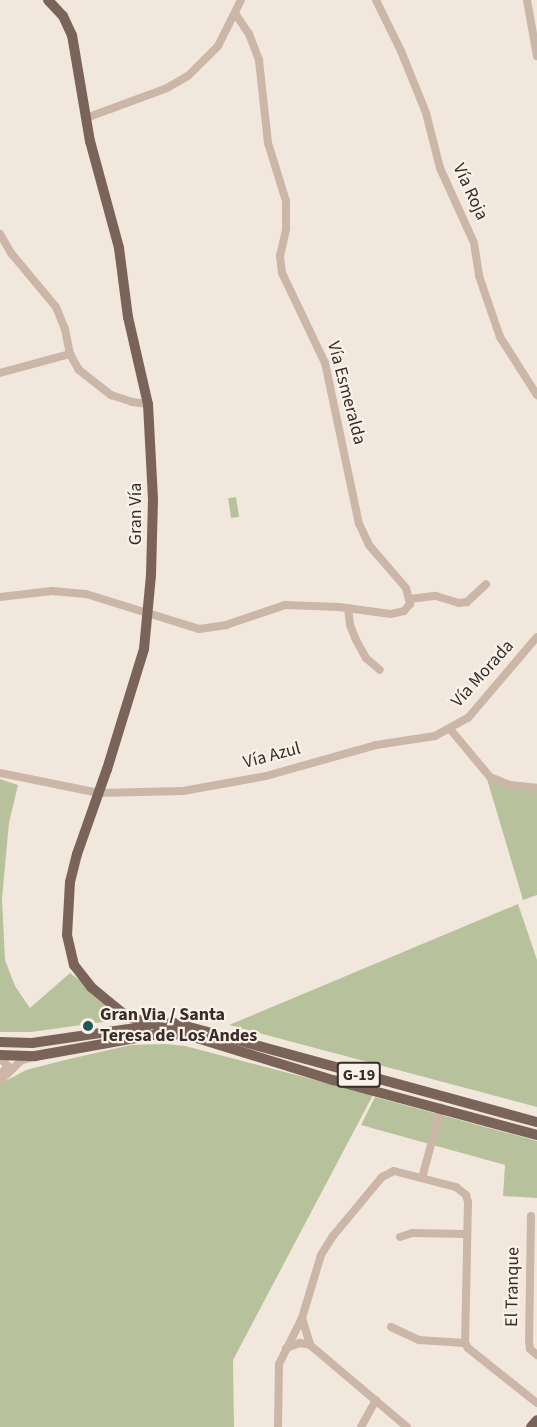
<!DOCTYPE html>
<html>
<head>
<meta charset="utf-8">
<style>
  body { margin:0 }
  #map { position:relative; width:537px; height:1427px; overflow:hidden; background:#f2e7dc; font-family:"Source Sans 3",sans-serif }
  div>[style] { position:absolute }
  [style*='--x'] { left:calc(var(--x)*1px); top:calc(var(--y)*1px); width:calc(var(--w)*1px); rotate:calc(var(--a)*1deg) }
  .green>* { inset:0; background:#b7c29c; transform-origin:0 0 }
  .minor>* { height:8px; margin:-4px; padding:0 4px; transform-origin:4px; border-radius:4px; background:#cbb6a8 }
  .major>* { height:10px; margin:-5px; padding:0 5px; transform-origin:5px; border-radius:5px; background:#7a6359 }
  .dots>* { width:16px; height:16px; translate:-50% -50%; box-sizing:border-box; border:3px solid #faf1e9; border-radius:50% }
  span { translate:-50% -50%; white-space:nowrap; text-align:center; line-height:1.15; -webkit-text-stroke:4.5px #faf1e9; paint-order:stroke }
  .shield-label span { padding:2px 4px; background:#faf1e9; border:2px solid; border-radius:4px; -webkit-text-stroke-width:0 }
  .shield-label { font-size:16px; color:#372c28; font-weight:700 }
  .street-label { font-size:18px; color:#372c28 }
  .poi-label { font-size:18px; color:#372c28; font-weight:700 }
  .left { translate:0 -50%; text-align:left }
</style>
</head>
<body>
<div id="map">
  <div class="green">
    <div style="left:236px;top:497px;width:20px;height:8px;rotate:81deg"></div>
    <div style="clip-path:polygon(0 779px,18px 785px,9px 823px,2px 898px,5px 960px,15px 986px,30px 1008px,70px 973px,114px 1007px,110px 1021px,31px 1032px,0 1032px)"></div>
    <div style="clip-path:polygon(487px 779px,537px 789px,537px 895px,523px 900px)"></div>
    <div style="clip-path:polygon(518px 904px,537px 960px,537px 1107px,229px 1025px)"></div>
    <div style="clip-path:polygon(165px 1044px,185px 1046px,373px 1095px,233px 1360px,234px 1427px,0 1427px,0 1084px,26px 1070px,65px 1060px,131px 1045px)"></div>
    <div style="clip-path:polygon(375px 1097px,537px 1141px,537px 1198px,503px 1196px,505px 1165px,361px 1125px)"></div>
  </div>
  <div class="minor">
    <div style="--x:376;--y:0;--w:57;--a:63.9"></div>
    <div style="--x:401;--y:51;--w:67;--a:68"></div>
    <div style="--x:426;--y:113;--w:57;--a:75.7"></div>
    <div style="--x:440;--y:168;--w:82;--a:65.6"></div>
    <div style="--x:474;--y:243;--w:33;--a:81"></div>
    <div style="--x:479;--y:276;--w:65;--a:71"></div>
    <div style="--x:500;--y:337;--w:69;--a:57.5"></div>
    <div style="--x:527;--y:0;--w:57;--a:79.9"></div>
    <div style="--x:86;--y:118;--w:86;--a:-20.3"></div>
    <div style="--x:167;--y:88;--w:24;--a:-30"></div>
    <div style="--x:188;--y:76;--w:42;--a:-45"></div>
    <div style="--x:218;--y:46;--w:51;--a:-63.4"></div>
    <div style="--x:0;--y:234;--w:22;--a:60"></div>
    <div style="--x:11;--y:253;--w:70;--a:50.2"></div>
    <div style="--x:56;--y:307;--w:24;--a:68"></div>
    <div style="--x:65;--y:329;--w:25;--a:79"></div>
    <div style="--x:70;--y:354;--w:18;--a:61"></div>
    <div style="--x:79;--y:370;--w:41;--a:38"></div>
    <div style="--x:111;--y:395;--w:22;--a:18"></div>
    <div style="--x:132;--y:402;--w:16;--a:7"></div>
    <div style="--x:0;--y:373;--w:73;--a:-15.2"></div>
    <div style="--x:0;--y:597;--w:52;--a:-6.6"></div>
    <div style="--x:52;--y:591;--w:34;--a:5"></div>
    <div style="--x:86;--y:594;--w:118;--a:17.2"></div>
    <div style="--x:199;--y:629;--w:27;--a:-8"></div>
    <div style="--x:226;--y:625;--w:62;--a:-18.7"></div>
    <div style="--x:285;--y:605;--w:54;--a:2.1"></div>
    <div style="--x:339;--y:607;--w:52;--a:7.7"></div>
    <div style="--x:391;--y:614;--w:13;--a:-13"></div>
    <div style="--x:404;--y:611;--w:9;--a:-49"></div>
    <div style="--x:410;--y:604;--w:16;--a:-104"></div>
    <div style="--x:406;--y:588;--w:57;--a:-130.7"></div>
    <div style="--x:369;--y:545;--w:23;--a:-115"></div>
    <div style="--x:359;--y:524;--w:165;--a:-101.9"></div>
    <div style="--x:325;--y:363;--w:100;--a:-115.5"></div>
    <div style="--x:282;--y:273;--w:17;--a:-97"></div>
    <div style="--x:280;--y:256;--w:28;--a:-77"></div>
    <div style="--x:286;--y:229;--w:28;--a:-90"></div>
    <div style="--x:286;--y:201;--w:61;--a:-107.2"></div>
    <div style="--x:268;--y:143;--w:83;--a:-96.2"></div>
    <div style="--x:259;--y:60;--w:28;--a:-111"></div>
    <div style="--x:249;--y:34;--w:23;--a:-124"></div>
    <div style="--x:410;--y:599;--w:26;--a:-7"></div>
    <div style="--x:436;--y:596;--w:24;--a:17"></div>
    <div style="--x:459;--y:603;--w:8;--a:-7"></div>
    <div style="--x:467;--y:602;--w:26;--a:-43"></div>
    <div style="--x:348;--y:608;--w:17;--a:83"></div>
    <div style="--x:350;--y:625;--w:16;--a:68"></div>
    <div style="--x:356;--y:640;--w:21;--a:61"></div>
    <div style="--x:366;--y:658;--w:18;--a:41"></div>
    <div style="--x:450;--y:729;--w:62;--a:50.2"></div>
    <div style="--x:490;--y:777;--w:22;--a:22"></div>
    <div style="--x:510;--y:785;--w:27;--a:6"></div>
    <div style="--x:0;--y:773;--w:101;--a:11.4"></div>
    <div style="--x:99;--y:793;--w:84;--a:-1.4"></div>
    <div style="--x:183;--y:791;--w:84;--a:-10.2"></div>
    <div style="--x:266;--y:776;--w:114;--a:-15.7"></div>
    <div style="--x:376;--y:745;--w:60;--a:-8.7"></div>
    <div style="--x:435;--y:736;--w:38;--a:-29"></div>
    <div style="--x:468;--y:718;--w:106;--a:-49.6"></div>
    <div style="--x:0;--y:1058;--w:11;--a:45"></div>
    <div style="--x:8;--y:1066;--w:11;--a:131"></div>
    <div style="--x:0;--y:1081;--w:30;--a:-44"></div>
    <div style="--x:22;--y:1060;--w:8;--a:-14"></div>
    <div style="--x:422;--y:1178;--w:73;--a:-74.8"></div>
    <div style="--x:531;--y:1216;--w:124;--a:90.9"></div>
    <div style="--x:529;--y:1340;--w:9;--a:84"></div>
    <div style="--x:530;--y:1349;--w:9;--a:41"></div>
    <div style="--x:400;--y:1237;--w:13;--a:-18"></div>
    <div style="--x:412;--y:1233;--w:55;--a:1"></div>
    <div style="--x:302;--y:1318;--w:28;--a:73"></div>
    <div style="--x:310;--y:1345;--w:127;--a:40.2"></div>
    <div style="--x:391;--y:1327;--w:31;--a:25"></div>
    <div style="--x:419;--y:1340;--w:46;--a:3.7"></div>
    <div style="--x:286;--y:1348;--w:15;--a:-20"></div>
    <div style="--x:300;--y:1343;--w:10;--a:11"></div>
    <div style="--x:278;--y:1427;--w:63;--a:-89.1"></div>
    <div style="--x:279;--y:1364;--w:51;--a:-63.4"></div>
    <div style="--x:302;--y:1318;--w:66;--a:-73.2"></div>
    <div style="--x:321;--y:1255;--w:22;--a:-58"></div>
    <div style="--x:333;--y:1236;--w:77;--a:-50.3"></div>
    <div style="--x:382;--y:1177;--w:13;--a:-27"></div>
    <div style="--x:394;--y:1171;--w:64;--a:14.5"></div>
    <div style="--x:456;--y:1187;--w:13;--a:39"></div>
    <div style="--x:466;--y:1195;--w:7;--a:74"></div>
    <div style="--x:468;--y:1202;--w:141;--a:91.2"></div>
    <div style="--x:465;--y:1343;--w:6;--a:59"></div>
    <div style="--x:468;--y:1348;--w:88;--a:38.6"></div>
    <div style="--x:361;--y:1427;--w:31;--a:-61"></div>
  </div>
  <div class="major">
    <div style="--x:48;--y:0;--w:22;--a:47"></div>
    <div style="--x:63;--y:16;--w:21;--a:65"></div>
    <div style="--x:72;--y:35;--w:108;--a:80.4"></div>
    <div style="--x:90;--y:141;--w:111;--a:74.8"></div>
    <div style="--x:119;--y:248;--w:70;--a:82.6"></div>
    <div style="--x:128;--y:317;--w:89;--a:77.1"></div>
    <div style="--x:148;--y:404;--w:95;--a:87"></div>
    <div style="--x:153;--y:499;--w:76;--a:91.5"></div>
    <div style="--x:151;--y:575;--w:74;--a:95.4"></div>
    <div style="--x:144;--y:649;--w:126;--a:107.1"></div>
    <div style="--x:107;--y:769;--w:90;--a:109.4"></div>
    <div style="--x:77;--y:854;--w:29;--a:104"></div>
    <div style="--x:70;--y:882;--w:53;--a:93.2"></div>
    <div style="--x:67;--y:935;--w:31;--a:77"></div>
    <div style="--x:74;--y:965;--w:28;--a:52"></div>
    <div style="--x:91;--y:987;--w:45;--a:39.6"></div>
    <div style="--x:126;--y:1016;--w:217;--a:17.2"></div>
    <div style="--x:333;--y:1080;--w:211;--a:15.1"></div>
    <div style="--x:171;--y:1022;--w:379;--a:15.3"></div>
    <div style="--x:0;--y:1042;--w:32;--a:2"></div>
    <div style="--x:32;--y:1043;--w:117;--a:-8.3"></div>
    <div style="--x:0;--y:1055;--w:35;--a:2"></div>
    <div style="--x:35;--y:1056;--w:125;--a:-10.1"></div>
    <div style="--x:158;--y:1034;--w:17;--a:3"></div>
    <div style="--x:531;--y:1427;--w:9;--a:-49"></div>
  </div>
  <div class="dots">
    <div style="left:88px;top:1026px;background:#1d585a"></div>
  </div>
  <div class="shield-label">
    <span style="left:359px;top:1075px">G-19</span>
  </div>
  <div class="street-label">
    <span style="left:470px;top:192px;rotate:65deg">Vía Roja</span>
    <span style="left:346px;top:393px;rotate:75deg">Vía Esmeralda</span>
    <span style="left:136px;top:514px;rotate:-90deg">Gran Vía</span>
    <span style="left:483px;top:674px;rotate:-48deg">Vía Morada</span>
    <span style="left:272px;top:756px;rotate:-15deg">Vía Azul</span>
    <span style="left:513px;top:1287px;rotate:-89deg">El Tranque</span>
  </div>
  <div class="poi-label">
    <span class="left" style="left:100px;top:1026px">Gran Via / Santa<br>Teresa de Los Andes</span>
  </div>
</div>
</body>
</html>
